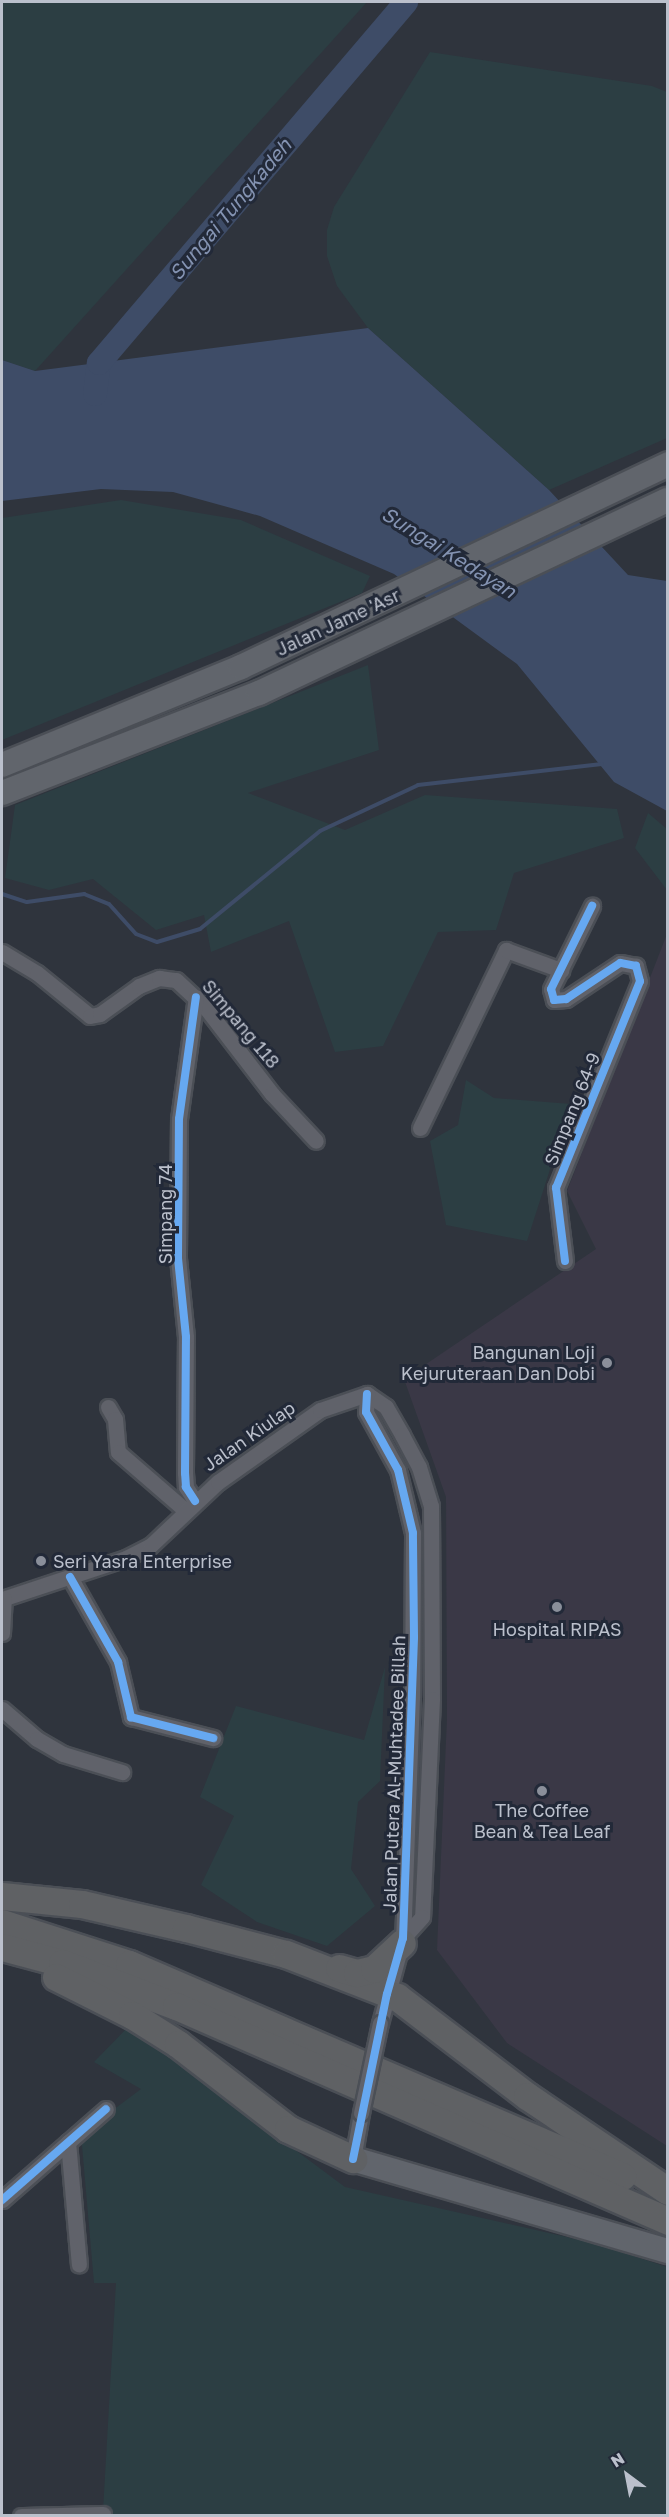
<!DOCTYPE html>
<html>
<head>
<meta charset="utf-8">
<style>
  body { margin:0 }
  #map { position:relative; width:669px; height:2517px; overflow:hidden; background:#2f343d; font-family:"Golos Text",sans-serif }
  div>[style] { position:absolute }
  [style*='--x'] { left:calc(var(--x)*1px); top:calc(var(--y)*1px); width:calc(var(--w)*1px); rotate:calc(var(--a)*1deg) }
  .medical>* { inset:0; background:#3a3846 }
  .green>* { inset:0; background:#2c3e43 }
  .water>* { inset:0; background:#3e4c67 }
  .stream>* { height:4px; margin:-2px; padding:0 2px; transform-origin:2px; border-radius:2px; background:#3e4c67 }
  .river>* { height:24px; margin:-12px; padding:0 12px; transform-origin:12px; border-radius:12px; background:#3e4c67 }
  .roads { filter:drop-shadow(2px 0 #4b4f56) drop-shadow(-2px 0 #4b4f56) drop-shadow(0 2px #4b4f56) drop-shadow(0 -2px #4b4f56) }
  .street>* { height:15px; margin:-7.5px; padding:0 7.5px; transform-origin:7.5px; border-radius:7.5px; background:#60626a }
  .primary>* { height:24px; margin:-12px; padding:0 12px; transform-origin:12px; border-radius:12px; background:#61656c }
  .highway>* { height:27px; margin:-13.5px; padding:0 13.5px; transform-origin:13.5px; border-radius:13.5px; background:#5f6164 }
  .bridges { filter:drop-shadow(2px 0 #4b4f56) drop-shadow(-2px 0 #4b4f56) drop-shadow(0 2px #4b4f56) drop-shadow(0 -2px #4b4f56) }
  .street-bridge>* { height:15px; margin:-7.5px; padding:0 7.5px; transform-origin:7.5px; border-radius:7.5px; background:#60626a }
  .cycleway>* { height:8px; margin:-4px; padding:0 4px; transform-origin:4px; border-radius:4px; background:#66a8f1 }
  .dots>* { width:16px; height:16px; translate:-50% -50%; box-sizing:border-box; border:3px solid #222938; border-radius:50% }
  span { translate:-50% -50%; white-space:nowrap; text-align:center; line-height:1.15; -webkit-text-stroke:6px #222938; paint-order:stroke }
  .street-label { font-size:18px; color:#bbc0cc }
  .poi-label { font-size:18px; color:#bbc0cc }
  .right { translate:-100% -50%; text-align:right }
  .left { translate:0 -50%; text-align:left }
  .water-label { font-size:20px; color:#8493b2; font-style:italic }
  .frame { position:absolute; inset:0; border:3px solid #bbc0cc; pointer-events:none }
  .north { position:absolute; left:597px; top:2445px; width:60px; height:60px; -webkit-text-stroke:4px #222938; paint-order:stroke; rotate:328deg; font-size:16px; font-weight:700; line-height:24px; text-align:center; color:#bbc0cc }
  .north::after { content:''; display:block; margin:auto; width:21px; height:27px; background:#bbc0cc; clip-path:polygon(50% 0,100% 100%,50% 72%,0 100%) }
</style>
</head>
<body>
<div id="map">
  <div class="medical">
    <div style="clip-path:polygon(667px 934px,667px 2146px,507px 2043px,437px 1950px,447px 1718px,446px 1497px,404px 1379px,596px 1249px,567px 1191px)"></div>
  </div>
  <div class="green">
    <div style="clip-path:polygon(2px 2px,367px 2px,35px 371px,2px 360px)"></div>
    <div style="clip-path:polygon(430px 52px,652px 86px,667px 92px,667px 438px,549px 490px,368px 328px,337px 286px,327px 256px,327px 230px,334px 207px)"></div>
    <div style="clip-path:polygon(121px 500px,241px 520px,370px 576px,362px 593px,2px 740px,2px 518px)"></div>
    <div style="clip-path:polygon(368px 665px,379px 750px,248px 793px,345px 830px,425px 795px,617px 809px,624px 838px,514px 873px,496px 930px,438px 932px,383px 1046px,335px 1052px,289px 921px,211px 952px,204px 915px,156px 930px,93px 879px,49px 890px,5px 878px,15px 805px)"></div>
    <div style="clip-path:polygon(648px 813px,667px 829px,667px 890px,635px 848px)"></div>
    <div style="clip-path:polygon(466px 1080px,494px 1098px,571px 1104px,527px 1241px,446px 1225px,430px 1141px,458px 1125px)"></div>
    <div style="clip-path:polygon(385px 1667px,380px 1781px,358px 1802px,351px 1869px,375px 1906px,327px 1946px,257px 1922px,201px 1885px,234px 1816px,200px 1797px,236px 1706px,364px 1740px)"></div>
    <div style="clip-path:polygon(129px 2026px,345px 2187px,598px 2244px,667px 2267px,667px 2515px,110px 2516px,103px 2511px,116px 2283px,94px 2283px,81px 2134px,141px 2089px,94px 2062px)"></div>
  </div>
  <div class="water">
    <div style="clip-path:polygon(368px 328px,549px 490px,628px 575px,667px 581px,667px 811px,614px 782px,517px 664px,394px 574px,260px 516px,173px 492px,101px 489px,2px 501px,2px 360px,35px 371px)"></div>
  </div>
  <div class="stream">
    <div style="--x:2;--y:894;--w:26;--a:18"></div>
    <div style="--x:27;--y:902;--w:58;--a:-8"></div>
    <div style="--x:84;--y:894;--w:27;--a:22"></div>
    <div style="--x:109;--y:904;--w:40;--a:48"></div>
    <div style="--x:136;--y:934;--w:22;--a:21"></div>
    <div style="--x:157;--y:942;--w:45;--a:-16.8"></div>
    <div style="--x:200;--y:929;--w:155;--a:-39.2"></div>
    <div style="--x:320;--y:831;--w:108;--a:-25.1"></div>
    <div style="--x:418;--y:785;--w:185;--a:-6.5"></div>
  </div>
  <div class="river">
    <div style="--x:95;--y:394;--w:31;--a:-83"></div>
    <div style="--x:99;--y:363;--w:474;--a:-49.6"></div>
  </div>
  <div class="roads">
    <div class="street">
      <div style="--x:2;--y:952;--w:41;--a:31"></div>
      <div style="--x:37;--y:973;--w:68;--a:39.1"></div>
      <div style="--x:90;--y:1016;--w:10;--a:-11"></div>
      <div style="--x:100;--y:1014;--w:48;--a:-35.7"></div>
      <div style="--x:139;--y:986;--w:22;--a:-22"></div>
      <div style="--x:159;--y:978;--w:17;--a:7"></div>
      <div style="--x:176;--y:980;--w:40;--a:43"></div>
      <div style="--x:205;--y:1007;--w:110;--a:52.4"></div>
      <div style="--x:272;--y:1094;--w:64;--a:46.9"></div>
      <div style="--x:420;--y:1128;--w:198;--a:-64.2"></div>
      <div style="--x:506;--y:950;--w:59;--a:20"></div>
      <div style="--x:565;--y:1261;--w:74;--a:-97"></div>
      <div style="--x:556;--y:1188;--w:223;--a:-67.9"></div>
      <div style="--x:640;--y:981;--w:16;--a:-105"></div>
      <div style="--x:636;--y:966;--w:16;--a:-169"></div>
      <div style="--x:620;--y:963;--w:65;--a:146.3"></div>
      <div style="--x:566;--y:999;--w:12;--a:175"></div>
      <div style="--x:554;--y:1000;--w:11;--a:-105"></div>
      <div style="--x:551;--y:989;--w:93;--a:-63.7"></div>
      <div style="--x:367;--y:1394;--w:18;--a:93"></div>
      <div style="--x:366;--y:1412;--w:66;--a:61.1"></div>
      <div style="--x:398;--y:1470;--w:65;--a:76.6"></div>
      <div style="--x:413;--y:1533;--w:164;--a:90.3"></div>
      <div style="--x:412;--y:1697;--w:241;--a:92.1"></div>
      <div style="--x:403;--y:1938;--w:88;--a:105.1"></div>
      <div style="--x:367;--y:1394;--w:23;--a:34"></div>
      <div style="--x:386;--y:1407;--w:32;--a:60"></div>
      <div style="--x:402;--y:1435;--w:36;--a:62"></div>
      <div style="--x:419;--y:1467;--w:41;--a:72.9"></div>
      <div style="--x:431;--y:1506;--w:193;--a:89.7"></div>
      <div style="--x:432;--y:1699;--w:218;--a:92.6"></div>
      <div style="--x:422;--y:1917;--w:28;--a:132"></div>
      <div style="--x:108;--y:1407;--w:14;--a:60"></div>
      <div style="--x:115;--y:1419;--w:33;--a:85"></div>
      <div style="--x:118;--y:1452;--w:89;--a:40.9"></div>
      <div style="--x:195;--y:1501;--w:17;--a:-123"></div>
      <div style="--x:186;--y:1487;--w:14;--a:-94"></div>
      <div style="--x:185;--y:1473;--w:136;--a:-89.6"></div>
      <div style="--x:186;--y:1337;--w:79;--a:-95.8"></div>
      <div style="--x:178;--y:1258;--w:139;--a:-89.6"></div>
      <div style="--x:179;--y:1119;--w:123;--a:-82.1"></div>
      <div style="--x:70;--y:1577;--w:98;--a:60.5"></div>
      <div style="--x:118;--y:1662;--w:57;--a:76.7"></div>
      <div style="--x:131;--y:1717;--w:85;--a:14.4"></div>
      <div style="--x:2;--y:1599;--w:131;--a:-18.3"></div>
      <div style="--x:126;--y:1558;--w:27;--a:-27"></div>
      <div style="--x:150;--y:1546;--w:93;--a:-43.3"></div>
      <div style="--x:218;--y:1482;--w:125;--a:-35.2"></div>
      <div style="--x:320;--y:1410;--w:50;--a:-18.8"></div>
      <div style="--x:2;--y:1633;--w:34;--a:-87"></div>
      <div style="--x:2;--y:1709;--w:46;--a:40.6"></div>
      <div style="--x:37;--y:1739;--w:30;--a:30"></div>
      <div style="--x:63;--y:1754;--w:62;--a:17"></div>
      <div style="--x:68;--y:2142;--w:123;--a:84.9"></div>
      <div style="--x:353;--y:2159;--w:47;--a:-80.1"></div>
      <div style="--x:2;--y:2200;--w:138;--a:-41.2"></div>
      <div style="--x:21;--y:2516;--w:82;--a:-1.4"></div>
    </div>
    <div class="primary">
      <div style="--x:2;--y:765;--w:258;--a:-22.3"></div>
      <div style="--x:241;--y:667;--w:473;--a:-25.4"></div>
      <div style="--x:2;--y:793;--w:276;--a:-21.3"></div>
      <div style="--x:259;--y:693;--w:452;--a:-25.3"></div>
      <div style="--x:353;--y:2159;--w:328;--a:16.3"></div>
    </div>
    <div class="highway">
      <div style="--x:2;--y:1896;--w:80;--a:5.7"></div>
      <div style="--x:82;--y:1904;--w:107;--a:13"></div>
      <div style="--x:186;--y:1928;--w:103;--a:14.6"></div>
      <div style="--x:286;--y:1954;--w:119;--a:21.2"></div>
      <div style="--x:397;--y:1997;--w:163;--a:37.3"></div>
      <div style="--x:527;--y:2096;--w:170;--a:34"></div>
      <div style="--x:2;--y:1923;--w:133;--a:17.9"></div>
      <div style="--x:129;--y:1964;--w:537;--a:23.27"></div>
      <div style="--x:2;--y:1947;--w:62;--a:14.9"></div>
      <div style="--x:62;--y:1963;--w:122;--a:20.7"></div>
      <div style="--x:176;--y:2006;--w:537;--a:23.6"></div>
      <div style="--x:339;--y:1968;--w:19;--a:16"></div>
      <div style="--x:357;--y:1973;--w:17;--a:-13"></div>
      <div style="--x:374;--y:1969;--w:38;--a:-43"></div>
      <div style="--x:56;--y:1977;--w:85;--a:26.6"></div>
      <div style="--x:132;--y:2015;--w:54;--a:32.2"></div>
      <div style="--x:178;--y:2044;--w:139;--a:37.7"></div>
      <div style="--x:288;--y:2129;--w:72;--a:24.8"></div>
    </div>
  </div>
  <div class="bridges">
    <div class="street-bridge">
      <div style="--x:361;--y:2113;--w:92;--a:-78.1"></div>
    </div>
  </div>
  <div class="cycleway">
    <div style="--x:565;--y:1261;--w:74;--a:-97"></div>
    <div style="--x:556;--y:1188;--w:223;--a:-67.9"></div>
    <div style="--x:640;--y:981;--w:16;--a:-105"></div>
    <div style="--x:636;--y:966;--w:16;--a:-169"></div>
    <div style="--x:620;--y:963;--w:65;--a:146.3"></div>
    <div style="--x:566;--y:999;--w:12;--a:175"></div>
    <div style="--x:554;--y:1000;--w:11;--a:-105"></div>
    <div style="--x:551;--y:989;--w:93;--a:-63.7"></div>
    <div style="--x:195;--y:1501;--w:17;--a:-123"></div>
    <div style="--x:186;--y:1487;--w:14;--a:-94"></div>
    <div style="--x:185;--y:1473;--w:136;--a:-89.6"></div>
    <div style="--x:186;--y:1337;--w:79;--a:-95.8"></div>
    <div style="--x:178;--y:1258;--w:139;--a:-89.6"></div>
    <div style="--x:179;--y:1119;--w:123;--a:-82.1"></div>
    <div style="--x:70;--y:1577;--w:98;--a:60.5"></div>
    <div style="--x:118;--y:1662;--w:57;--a:76.7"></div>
    <div style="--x:131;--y:1717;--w:85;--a:14.4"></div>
    <div style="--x:353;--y:2159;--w:168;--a:-78.4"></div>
    <div style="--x:387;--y:1994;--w:58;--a:-74.1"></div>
    <div style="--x:403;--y:1938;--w:301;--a:-87.9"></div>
    <div style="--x:414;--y:1637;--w:104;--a:-90.6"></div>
    <div style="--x:413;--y:1533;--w:65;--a:-103.4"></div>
    <div style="--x:398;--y:1470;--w:66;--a:-118.9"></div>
    <div style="--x:366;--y:1412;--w:18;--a:-87"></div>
    <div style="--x:2;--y:2200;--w:138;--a:-41.2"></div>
  </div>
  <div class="dots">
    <div style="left:607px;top:1363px;background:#8a8f9a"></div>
    <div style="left:41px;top:1561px;background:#8a8f9a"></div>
    <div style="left:557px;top:1607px;background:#8a8f9a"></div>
    <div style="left:542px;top:1791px;background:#8a8f9a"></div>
  </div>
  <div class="street-label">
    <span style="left:338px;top:622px;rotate:-25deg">Jalan Jame 'Asr</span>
    <span style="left:241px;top:1024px;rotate:50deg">Simpang 118</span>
    <span style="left:572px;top:1109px;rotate:-68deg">Simpang 64-9</span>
    <span style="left:165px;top:1214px;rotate:-90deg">Simpang 74</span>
    <span style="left:249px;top:1436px;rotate:-35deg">Jalan Kiulap</span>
    <span style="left:394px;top:1774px;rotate:-88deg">Jalan Putera Al-Muhtadee Billah</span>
  </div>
  <div class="poi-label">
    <span class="right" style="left:595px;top:1363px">Bangunan Loji<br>Kejuruteraan Dan Dobi</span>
    <span class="left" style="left:53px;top:1561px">Seri Yasra Enterprise</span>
    <span style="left:557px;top:1629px">Hospital RIPAS</span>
    <span style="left:542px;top:1821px">The Coffee<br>Bean &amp; Tea Leaf</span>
  </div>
  <div class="water-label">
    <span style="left:230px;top:209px;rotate:-50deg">Sungai Tungkadeh</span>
    <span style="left:449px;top:552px;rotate:32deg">Sungai Kedayan</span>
  </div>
  <div class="frame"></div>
  <div class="north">N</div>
</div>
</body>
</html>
